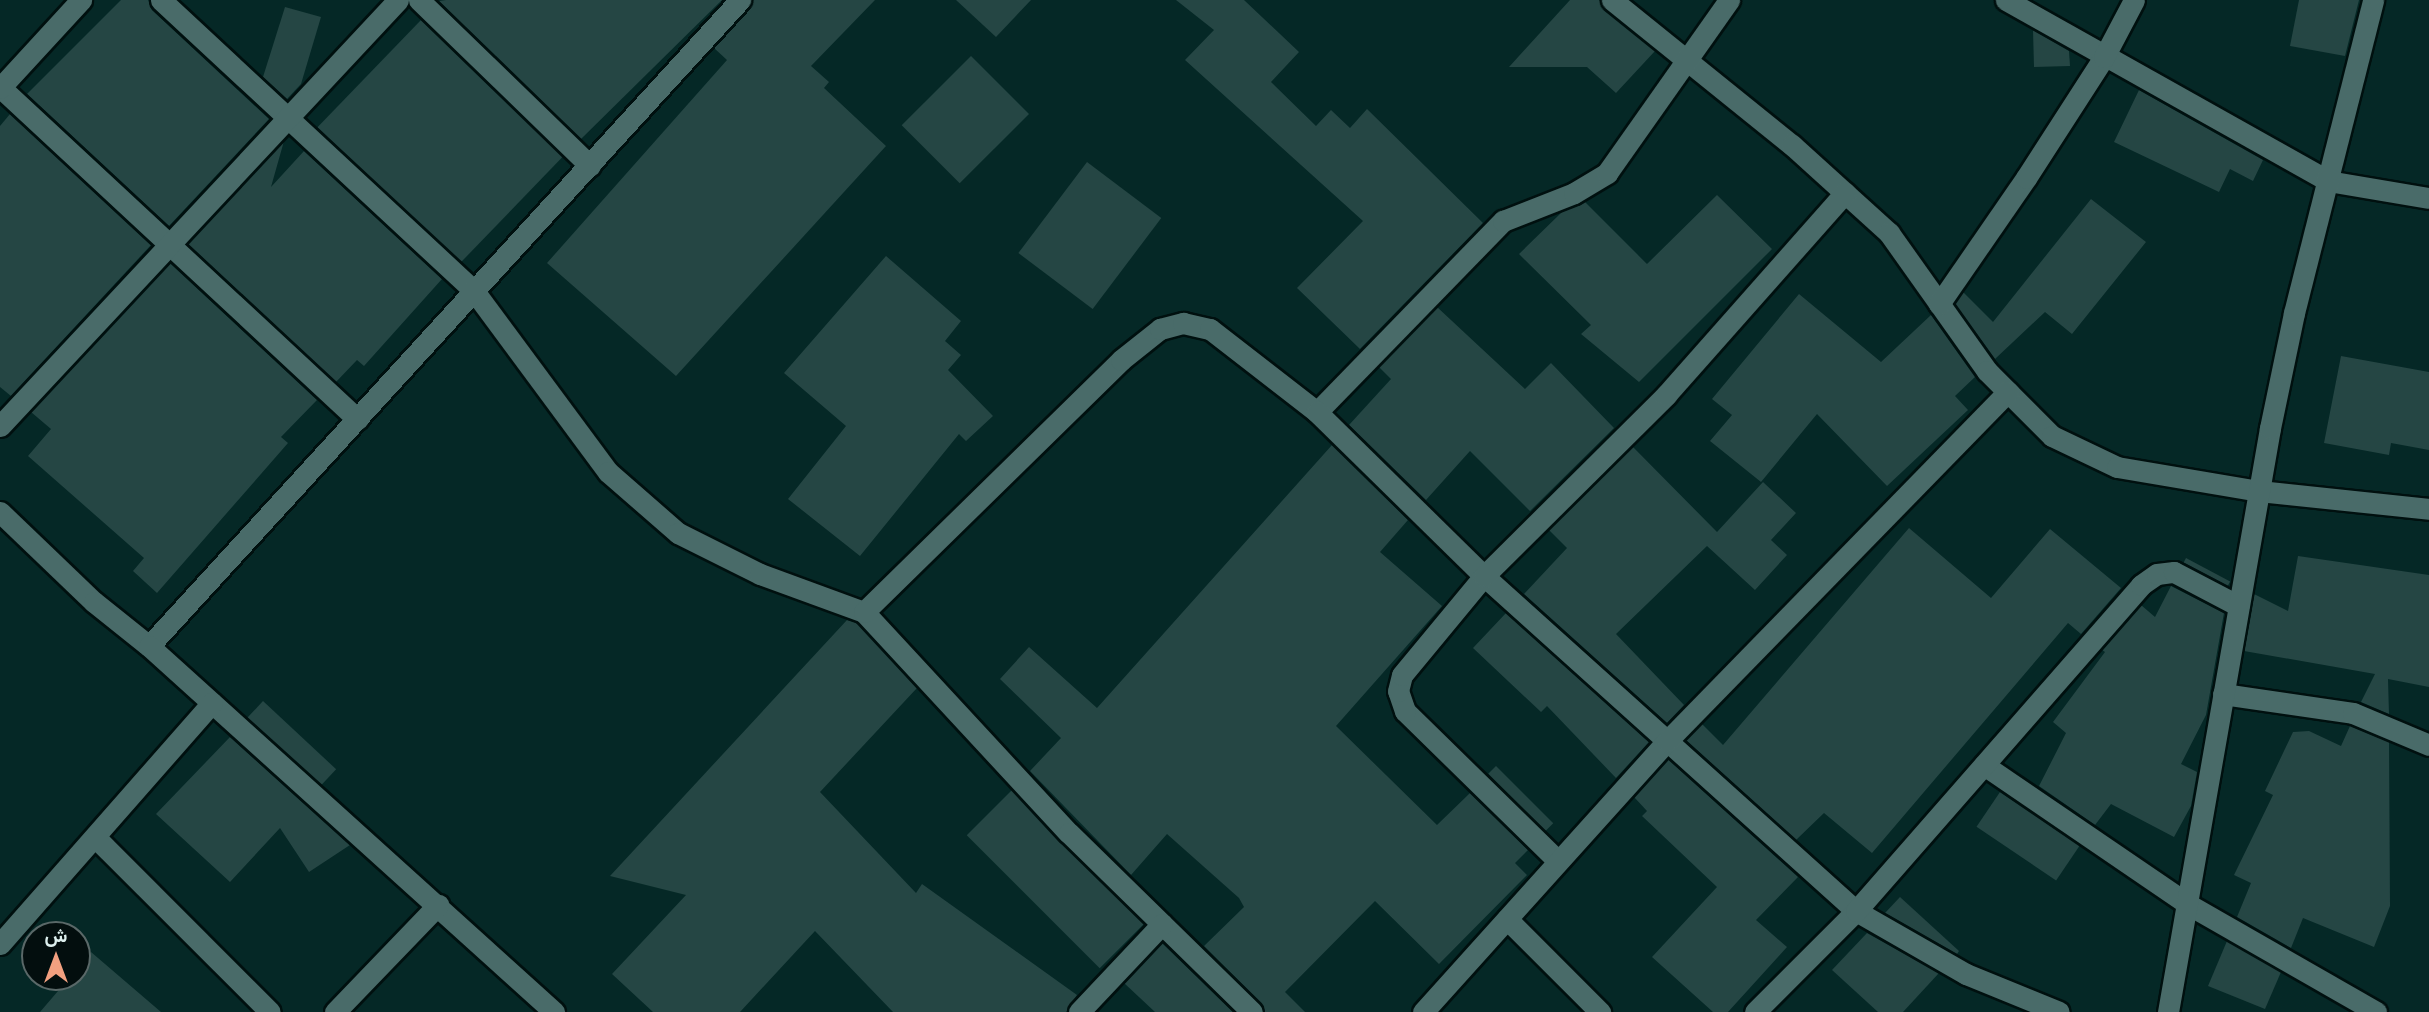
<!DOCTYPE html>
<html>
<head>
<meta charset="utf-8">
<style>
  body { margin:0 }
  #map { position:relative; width:2429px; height:1012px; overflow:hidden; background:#052826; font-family:"Source Sans 3",Vazirmatn,sans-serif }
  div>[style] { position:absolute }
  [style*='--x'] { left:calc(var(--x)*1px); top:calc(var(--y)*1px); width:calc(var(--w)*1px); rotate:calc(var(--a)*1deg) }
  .building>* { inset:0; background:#254644; transform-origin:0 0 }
  .roads { filter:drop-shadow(2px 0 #00100f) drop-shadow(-2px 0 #00100f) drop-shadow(0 2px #00100f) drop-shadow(0 -2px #00100f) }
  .minor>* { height:21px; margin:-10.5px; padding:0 10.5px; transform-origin:10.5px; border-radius:10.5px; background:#496b69 }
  span { translate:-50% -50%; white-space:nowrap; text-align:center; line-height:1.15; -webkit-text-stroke:6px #030e0e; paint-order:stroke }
  .north { position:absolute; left:21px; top:921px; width:70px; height:70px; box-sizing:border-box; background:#030e0e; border:2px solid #5a6868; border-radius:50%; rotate:0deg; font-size:19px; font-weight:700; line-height:28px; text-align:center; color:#ddefee }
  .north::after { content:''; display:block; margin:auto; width:24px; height:32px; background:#f2a080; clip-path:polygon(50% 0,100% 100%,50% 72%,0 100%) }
</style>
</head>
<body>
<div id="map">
  <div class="building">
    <div style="clip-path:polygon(121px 0,148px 0,152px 10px,269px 119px,169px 226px,27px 94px)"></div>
    <div style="clip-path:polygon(722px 0,581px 139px,439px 1px,446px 0)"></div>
    <div style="clip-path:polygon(753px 0,875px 0,811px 66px,829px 82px,824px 88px,886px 146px,676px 376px,547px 263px,727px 60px,714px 48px)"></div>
    <div style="clip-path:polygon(956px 0,1031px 0,996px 37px)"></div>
    <div style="clip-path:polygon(1176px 0,1244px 0,1299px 52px,1271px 82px,1316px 126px,1331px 110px,1350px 128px,1367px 109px,1483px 223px,1360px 349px,1297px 288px,1363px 221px,1185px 60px,1214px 30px)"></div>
    <div style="clip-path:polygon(1570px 0,1599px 0,1604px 10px,1655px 51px,1616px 93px,1587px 67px,1509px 67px)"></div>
    <div style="clip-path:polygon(2299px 0,2359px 0,2345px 56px,2290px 46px)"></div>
    <div style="clip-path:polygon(285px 7px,321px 17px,301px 84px,287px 99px,263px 77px)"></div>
    <div style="left:421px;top:20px;width:197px;height:149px;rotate:44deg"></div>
    <div style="clip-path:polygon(2033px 30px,2069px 51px,2070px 66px,2034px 67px)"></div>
    <div style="left:971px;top:56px;width:82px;height:98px;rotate:45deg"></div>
    <div style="clip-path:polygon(2139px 90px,2263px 160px,2253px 181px,2230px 169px,2219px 192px,2114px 142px)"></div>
    <div style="clip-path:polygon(10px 114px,151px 245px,11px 396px,0 387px,0 126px)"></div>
    <div style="clip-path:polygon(284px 141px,271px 187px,304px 151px,442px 279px,364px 366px,357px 360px,336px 382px,188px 244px)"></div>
    <div style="left:1087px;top:162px;width:93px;height:114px;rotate:37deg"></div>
    <div style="clip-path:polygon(1717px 195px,1772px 249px,1639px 382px,1581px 334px,1591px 325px,1519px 254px,1562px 212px,1585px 202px,1647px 264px)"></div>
    <div style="clip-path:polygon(2091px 199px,2146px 242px,2072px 334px,2045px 312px,1995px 359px,1955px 304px,1963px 292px,1993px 322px)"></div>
    <div style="clip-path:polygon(886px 256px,961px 321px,945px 341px,961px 355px,948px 370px,993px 416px,966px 441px,959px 434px,860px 556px,788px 499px,846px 426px,784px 373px)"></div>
    <div style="clip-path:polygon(170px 263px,317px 400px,281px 437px,288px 443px,157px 593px,133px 571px,144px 558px,28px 456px,51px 429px,31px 412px)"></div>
    <div style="clip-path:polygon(1799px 294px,1881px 362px,1931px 315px,1975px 377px,1955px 396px,1968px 410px,1887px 486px,1817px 414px,1761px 482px,1710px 441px,1732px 415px,1712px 399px)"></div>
    <div style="clip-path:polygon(1437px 307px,1525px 389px,1551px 363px,1614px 428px,1530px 511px,1470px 451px,1426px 500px,1349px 425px,1391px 379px,1379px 367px)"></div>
    <div style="clip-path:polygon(2341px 356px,2429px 372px,2429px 450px,2391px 443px,2389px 455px,2324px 443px)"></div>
    <div style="clip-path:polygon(1332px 445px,1408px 520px,1380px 552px,1442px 606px,1336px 726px,1437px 825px,1470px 793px,1528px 850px,1515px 863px,1527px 875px,1439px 964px,1375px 901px,1285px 992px,1305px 1012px,1265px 1012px,1261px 1003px,1204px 946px,1244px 907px,1239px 898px,1167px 834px,1131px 875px,1030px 771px,1061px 738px,1000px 679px,1029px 647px,1097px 708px)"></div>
    <div style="clip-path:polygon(1633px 447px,1717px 532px,1763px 482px,1796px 513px,1771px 540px,1787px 555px,1755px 590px,1707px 546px,1616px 634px,1684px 705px,1667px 723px,1524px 594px,1567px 548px,1549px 530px)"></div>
    <div style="clip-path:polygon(1909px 528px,1991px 598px,2050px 529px,2121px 588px,2081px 634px,2068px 623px,1872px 853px,1824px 813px,1796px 840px,1686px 740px,1702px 724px,1723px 745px)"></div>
    <div style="clip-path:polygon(2298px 556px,2429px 575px,2429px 687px,2388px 679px,2389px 714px,2361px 702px,2375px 674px,2244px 651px,2254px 594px,2288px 611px)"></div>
    <div style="left:2186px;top:558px;width:50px;height:5px;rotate:28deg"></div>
    <div style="clip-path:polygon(2171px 586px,2224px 613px,2206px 715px,2181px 764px,2197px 772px,2191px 806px,2174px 837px,2111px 804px,2095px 825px,2039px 786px,2066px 733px,2053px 722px,2105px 652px,2102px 650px,2141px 605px,2155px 617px)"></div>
    <div style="clip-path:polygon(1506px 613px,1649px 742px,1616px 778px,1547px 706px,1541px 712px,1473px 648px)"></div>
    <div style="clip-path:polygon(847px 620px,857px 623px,917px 688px,820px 792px,916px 893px,922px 884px,1077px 995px,1066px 1012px,893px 1012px,815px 931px,740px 1012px,653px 1012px,612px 974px,686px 895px,610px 876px)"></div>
    <div style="left:263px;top:701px;width:100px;height:23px;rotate:43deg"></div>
    <div style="clip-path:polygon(2350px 726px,2389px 742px,2390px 906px,2374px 947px,2303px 918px,2291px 948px,2237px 917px,2251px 883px,2234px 875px,2273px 795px,2265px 791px,2293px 732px,2309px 731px,2341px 746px)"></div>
    <div style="clip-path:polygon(230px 737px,350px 845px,309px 872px,280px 828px,230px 882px,156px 814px)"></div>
    <div style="clip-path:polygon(1668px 759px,1798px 877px,1756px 920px,1787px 947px,1728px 1012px,1713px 1012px,1652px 957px,1717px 887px,1642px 816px,1647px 811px,1634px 797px)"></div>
    <div style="left:1496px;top:766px;width:81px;height:11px;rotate:45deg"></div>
    <div style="left:1012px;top:790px;width:188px;height:64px;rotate:45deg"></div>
    <div style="left:2000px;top:792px;width:96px;height:42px;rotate:34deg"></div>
    <div style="clip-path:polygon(1900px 897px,1959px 951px,1957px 954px,1885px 913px)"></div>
    <div style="clip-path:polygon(1867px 933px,1939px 973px,1903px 1012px,1878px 1012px,1832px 970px)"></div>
    <div style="clip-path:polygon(2227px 941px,2281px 972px,2265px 1009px,2208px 986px)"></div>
    <div style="clip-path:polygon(1162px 943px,1233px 1012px,1155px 1012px,1124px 983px)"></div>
    <div style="clip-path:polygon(91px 952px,161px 1012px,40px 1012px,70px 977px,77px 977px,77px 968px)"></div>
  </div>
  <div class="roads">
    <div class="minor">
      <div style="--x:161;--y:0;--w:427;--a:42.9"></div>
      <div style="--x:474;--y:291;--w:225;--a:53.5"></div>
      <div style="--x:608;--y:472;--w:93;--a:41.1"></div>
      <div style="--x:678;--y:533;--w:92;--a:26.6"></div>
      <div style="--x:760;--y:574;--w:111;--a:20.1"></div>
      <div style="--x:864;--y:612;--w:301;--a:47.2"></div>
      <div style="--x:1069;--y:833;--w:256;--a:44.4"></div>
      <div style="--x:419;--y:0;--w:238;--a:44.1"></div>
      <div style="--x:1612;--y:0;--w:231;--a:38.9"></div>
      <div style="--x:1792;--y:145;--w:131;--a:42.2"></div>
      <div style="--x:1889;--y:233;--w:169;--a:54.6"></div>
      <div style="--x:1987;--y:371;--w:92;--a:45"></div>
      <div style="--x:2052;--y:436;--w:72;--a:25.5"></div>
      <div style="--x:2117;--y:467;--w:144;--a:9.6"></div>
      <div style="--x:2259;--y:491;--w:171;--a:6"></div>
      <div style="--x:2006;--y:0;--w:369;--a:29.3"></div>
      <div style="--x:2328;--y:181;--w:102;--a:9.6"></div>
      <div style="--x:0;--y:87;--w:488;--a:42.9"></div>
      <div style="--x:0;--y:88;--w:120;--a:-47.4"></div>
      <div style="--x:1939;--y:304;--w:153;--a:-55.4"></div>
      <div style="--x:2026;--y:178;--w:144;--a:-57.2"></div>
      <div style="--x:2104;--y:57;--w:64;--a:-62.2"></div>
      <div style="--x:1317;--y:412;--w:267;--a:-45.8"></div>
      <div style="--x:1503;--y:221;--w:76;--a:-21.5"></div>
      <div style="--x:1574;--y:193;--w:39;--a:-31"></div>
      <div style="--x:1607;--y:173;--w:212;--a:-54.8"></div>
      <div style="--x:0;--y:426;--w:583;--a:-46.95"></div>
      <div style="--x:0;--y:512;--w:130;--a:43.8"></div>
      <div style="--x:94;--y:602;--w:70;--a:38.7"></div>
      <div style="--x:149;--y:646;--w:876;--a:-47.55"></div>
      <div style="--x:864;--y:612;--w:360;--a:-44.4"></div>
      <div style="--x:1121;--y:360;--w:50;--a:-38.5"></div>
      <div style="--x:1160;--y:329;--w:24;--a:-15"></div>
      <div style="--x:1183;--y:323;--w:28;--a:13"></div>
      <div style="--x:1210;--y:329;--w:135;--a:37.8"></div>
      <div style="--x:1317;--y:412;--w:234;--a:44.5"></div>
      <div style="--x:1484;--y:576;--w:501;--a:42"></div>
      <div style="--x:1856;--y:911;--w:127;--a:29.8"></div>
      <div style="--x:1966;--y:974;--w:100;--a:22.2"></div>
      <div style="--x:149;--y:646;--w:546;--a:42.1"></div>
      <div style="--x:2223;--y:694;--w:131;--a:8.3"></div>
      <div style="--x:2353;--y:713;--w:82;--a:22.8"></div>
      <div style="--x:1984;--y:765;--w:245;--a:34.3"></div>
      <div style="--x:2186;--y:903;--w:219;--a:29.8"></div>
      <div style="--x:95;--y:837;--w:247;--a:45"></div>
      <div style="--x:1558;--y:861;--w:214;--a:-135.6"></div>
      <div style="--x:1405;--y:711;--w:21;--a:-109"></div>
      <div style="--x:1398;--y:691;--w:16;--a:-76"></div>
      <div style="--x:1402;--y:675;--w:129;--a:-50.4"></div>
      <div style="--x:1484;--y:576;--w:257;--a:-44.8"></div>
      <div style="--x:1666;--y:395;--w:270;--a:-48.5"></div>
      <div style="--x:1507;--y:919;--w:132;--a:45"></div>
      <div style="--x:0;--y:944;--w:321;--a:-48.7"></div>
      <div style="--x:335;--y:1012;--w:149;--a:-46.1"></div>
      <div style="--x:1079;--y:1012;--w:121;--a:-46.7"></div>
      <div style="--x:1423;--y:1012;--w:365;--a:-48"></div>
      <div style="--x:1667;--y:741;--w:488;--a:-45.7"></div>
      <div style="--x:1755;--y:1012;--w:143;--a:-45"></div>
      <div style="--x:1856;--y:911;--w:433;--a:-48.8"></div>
      <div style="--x:2141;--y:585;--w:19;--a:-35"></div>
      <div style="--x:2157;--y:574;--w:17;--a:-7"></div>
      <div style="--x:2174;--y:572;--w:73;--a:27.6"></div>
      <div style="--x:2168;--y:1012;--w:593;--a:-80.09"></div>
      <div style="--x:2270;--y:428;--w:117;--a:-78.2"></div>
      <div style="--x:2294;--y:313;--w:323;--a:-75.8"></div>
    </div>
  </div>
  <div class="north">ش</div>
</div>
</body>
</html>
